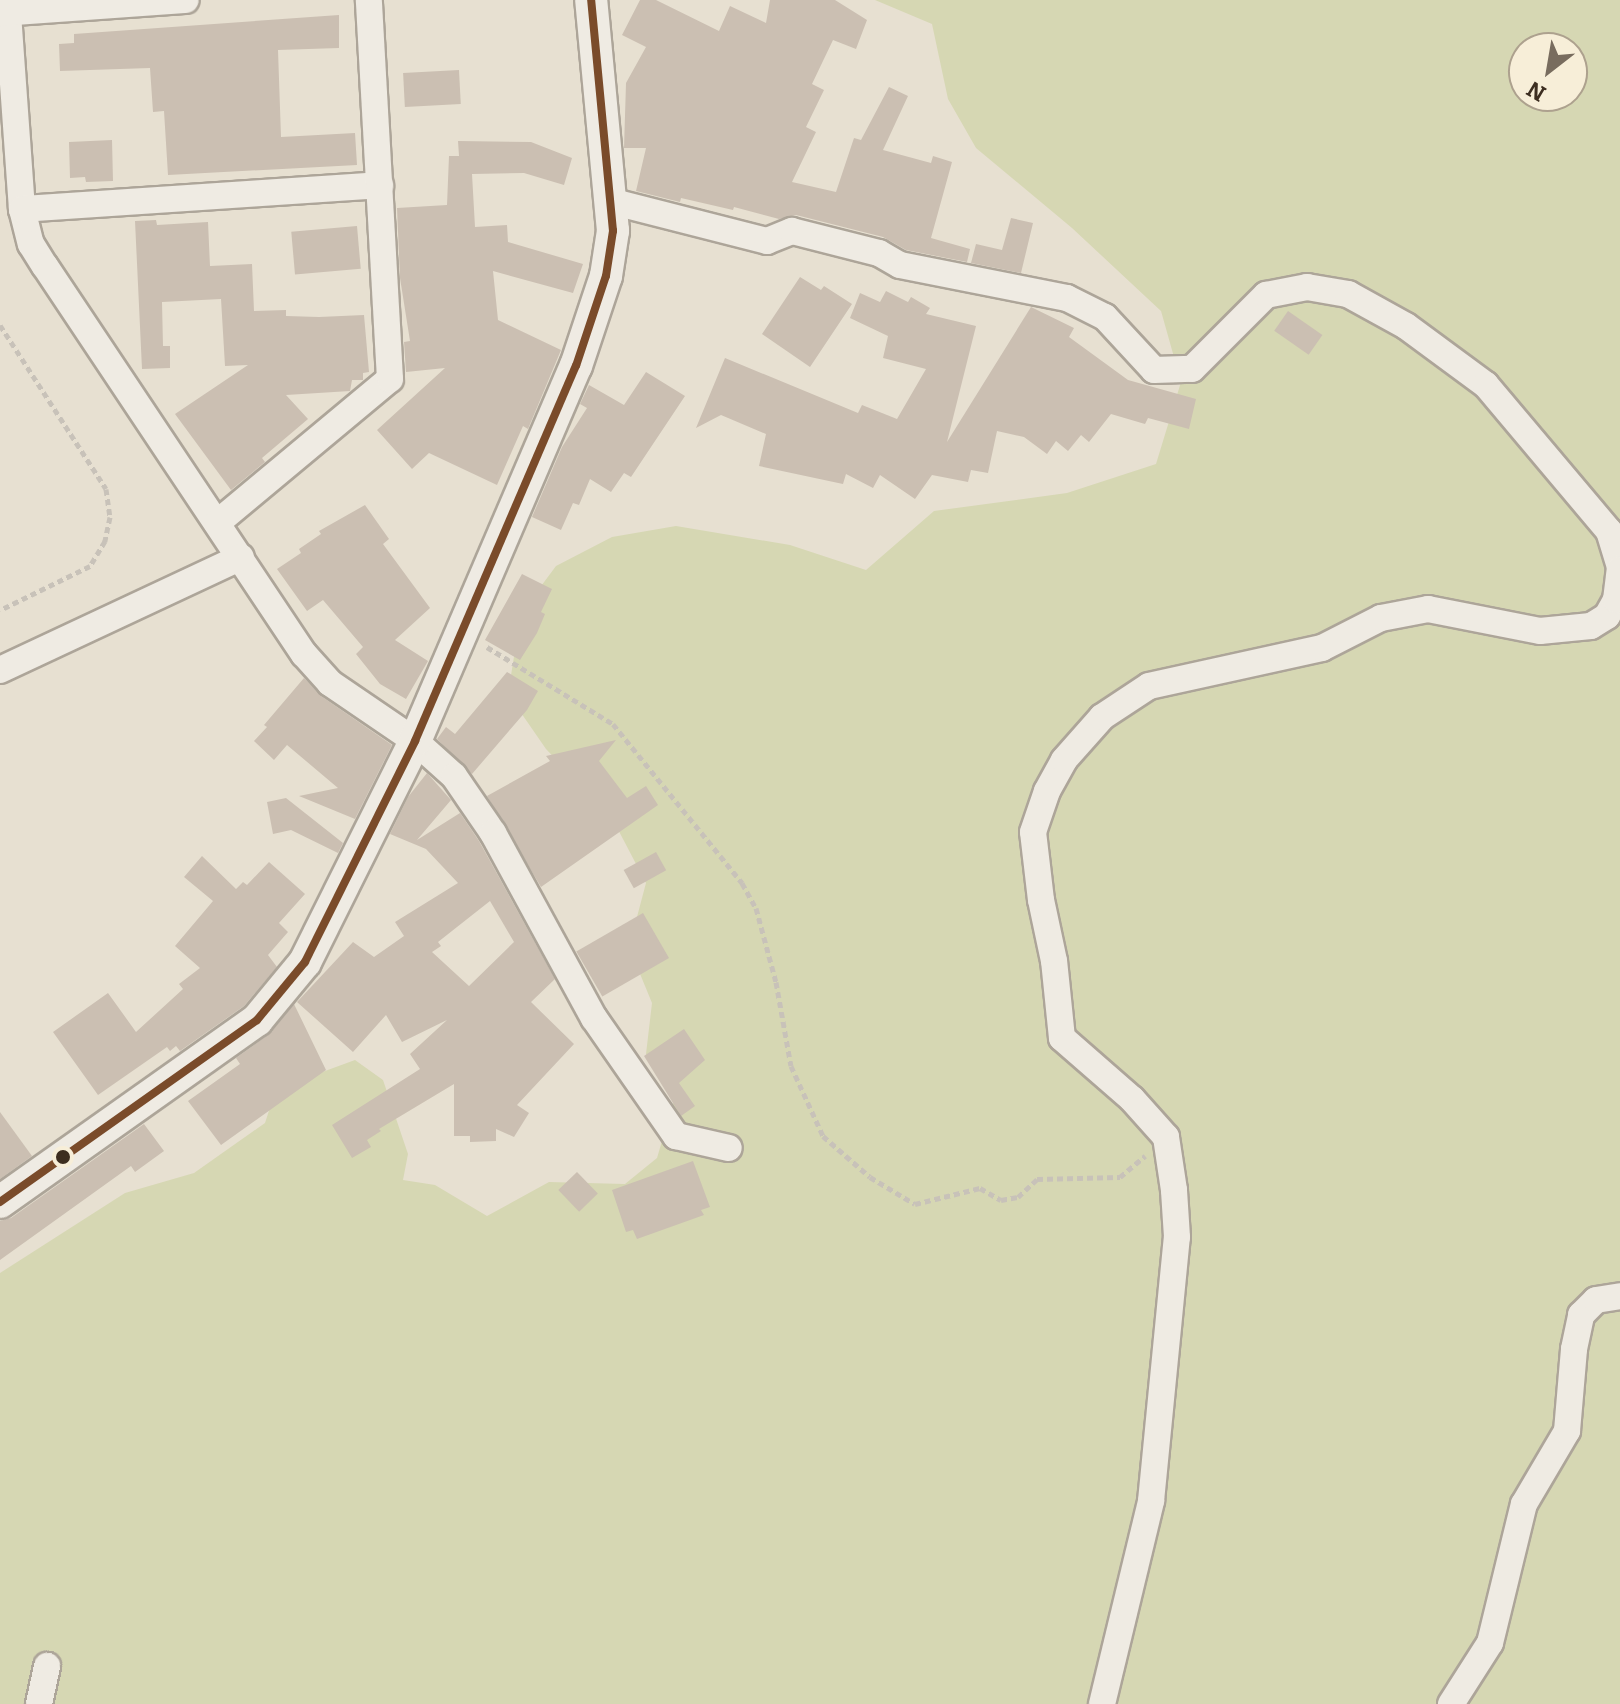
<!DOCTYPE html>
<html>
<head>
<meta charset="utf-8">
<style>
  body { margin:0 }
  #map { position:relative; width:1620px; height:1704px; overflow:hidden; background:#e7e0d1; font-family:Bitter,serif }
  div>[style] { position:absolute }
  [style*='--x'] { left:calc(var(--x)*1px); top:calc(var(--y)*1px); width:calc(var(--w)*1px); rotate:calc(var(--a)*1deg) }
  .green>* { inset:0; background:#d6d7b3 }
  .building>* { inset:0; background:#cbbfb2; transform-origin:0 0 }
  .path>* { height:5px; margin-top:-2.5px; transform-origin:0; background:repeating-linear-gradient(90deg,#c8c2b9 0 6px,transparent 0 10px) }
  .roads { filter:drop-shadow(2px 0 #ada599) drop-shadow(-2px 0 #ada599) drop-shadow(0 2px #ada599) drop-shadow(0 -2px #ada599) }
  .minor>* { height:26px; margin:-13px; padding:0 13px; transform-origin:13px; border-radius:13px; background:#efebe3 }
  .tertiary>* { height:32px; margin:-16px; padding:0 16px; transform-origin:16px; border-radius:16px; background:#efebe3 }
  .bus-1>* { height:8px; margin:-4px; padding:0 4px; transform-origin:4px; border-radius:4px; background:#7a4b2a }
  .dots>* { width:22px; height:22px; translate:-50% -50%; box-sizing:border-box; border:4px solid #f7eed8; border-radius:50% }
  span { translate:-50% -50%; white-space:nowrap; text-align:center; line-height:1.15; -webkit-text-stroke:6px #f7eed8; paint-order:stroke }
  .north { position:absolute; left:1508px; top:32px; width:80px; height:80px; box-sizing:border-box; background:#f7eed8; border:2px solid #ada18e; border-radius:50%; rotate:211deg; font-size:22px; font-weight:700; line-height:32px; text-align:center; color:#3d2e20 }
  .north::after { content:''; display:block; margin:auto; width:28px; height:36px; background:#786c5e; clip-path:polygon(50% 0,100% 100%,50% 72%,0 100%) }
</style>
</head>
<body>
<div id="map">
  <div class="green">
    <div style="clip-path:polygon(evenodd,875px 0,1620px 0,1620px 1704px,0 1704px,0 1273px,125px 1193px,194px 1173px,265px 1123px,276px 1089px,355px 1060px,383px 1080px,408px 1154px,403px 1180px,435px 1185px,487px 1216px,549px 1182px,625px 1184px,657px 1158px,675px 1097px,646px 1054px,652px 1003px,629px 947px,646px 883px,612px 818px,546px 749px,508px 694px,521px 613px,556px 566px,612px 537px,676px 526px,790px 545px,866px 570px,934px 511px,1067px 493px,1156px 464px,1181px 382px,1161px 311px,1072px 228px,976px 148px,948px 99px,932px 24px,875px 0,1524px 48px,1572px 48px,1572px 96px,1524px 96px,1524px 48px)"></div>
  </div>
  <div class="building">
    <div style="clip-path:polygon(640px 0,656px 0,719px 31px,730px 6px,766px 23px,770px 0,835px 0,867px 20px,856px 49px,833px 40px,812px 84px,824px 90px,806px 127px,816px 132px,792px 182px,836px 192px,854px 138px,861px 140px,889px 87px,908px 96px,883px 150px,931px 163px,933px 156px,952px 162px,931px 238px,970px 249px,967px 262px,906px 250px,883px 237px,796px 215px,779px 219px,734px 207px,733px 210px,681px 198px,680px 202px,636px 191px,646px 148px,624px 148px,626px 83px,646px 47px,622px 35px)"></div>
    <div style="clip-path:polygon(339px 15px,339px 48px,278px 50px,281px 137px,355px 133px,357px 165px,168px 175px,164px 111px,153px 112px,150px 68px,60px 71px,59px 44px,74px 43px,74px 34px)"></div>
    <div style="left:459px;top:70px;width:34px;height:56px;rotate:87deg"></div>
    <div style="clip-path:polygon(112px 140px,113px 181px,86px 182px,85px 177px,70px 178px,69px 142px)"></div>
    <div style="clip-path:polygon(458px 141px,531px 142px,572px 158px,564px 185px,524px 173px,472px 174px,475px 227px,507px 225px,508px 242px,583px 264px,573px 293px,493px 271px,498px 320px,561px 350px,528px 429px,523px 426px,497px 485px,429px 453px,412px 469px,377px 430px,445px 368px,406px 372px,404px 342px,410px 341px,400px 278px,397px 208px,447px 205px,449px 156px,459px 156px)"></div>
    <div style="clip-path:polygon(1011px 218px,1033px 223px,1021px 273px,971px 263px,976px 244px,1002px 250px)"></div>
    <div style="clip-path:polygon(156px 220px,157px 225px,208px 222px,210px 266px,252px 264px,254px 311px,286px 310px,286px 316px,319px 317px,364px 315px,369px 372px,363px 373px,363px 380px,352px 380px,350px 391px,286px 395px,308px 419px,262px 458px,265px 462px,231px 490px,175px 414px,248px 365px,225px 366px,221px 299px,162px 302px,163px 346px,170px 346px,170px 368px,142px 369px,135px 221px)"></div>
    <div style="left:357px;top:226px;width:43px;height:66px;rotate:85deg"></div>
    <div style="clip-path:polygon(800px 277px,821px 290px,824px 286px,852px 304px,810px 367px,762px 334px)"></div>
    <div style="clip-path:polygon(886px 291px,908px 302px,911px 297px,930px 308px,926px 314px,976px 326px,947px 442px,1031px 307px,1074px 328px,1069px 337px,1128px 380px,1196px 399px,1189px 429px,1148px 418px,1145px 424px,1111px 414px,1089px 442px,1081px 435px,1068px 451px,1056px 441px,1047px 454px,1024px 437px,997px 431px,988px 473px,971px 470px,968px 482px,932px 475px,915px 499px,880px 475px,873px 488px,846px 474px,843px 484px,759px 466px,766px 434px,721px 415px,696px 428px,725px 358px,858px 413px,862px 405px,897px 419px,926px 369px,883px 358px,888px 336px,850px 318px,860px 293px,880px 302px)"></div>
    <div style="left:1288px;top:311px;width:42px;height:24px;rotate:35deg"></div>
    <div style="clip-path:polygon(646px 372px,685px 396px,631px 477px,624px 473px,611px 492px,590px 479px,579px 505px,573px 503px,561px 530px,532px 517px,562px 447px,587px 408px,580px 404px,589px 385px,624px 405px)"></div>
    <div style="clip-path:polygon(365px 505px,389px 539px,383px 544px,430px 608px,395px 640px,428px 661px,406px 699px,380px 684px,356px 654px,363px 647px,323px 600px,307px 611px,277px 569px,301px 553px,299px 549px,321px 534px,319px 531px)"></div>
    <div style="clip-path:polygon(522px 574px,552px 589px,541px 612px,545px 614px,537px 633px,520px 660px,485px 640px)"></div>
    <div style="clip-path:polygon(507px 672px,538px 691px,527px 710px,472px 774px,437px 739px,446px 727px,455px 734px)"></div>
    <div style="clip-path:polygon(304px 678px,321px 696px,392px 745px,355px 819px,299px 796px,338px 788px,287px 745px,274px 760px,254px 741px,267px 727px,264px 725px)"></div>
    <div style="clip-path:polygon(616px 740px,599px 761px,627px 798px,646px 786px,658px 805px,541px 887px,487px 796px,550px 761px,546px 756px)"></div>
    <div style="clip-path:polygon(evenodd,427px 773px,451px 800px,417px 840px,460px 813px,479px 841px,555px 979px,531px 1002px,574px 1044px,517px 1105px,529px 1113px,514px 1137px,496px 1129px,496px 1141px,470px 1142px,470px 1136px,454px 1136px,454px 1084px,379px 1129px,381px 1131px,367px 1140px,371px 1147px,352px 1158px,332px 1125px,420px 1069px,410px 1054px,447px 1020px,402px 1042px,386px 1015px,353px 1052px,297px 1002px,353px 942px,374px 957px,404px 936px,395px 922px,458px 883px,426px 849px,390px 834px,408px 797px,427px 773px,490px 901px,514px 942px,469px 986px,432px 952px,441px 946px,438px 942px,490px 901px)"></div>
    <div style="clip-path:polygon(286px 798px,343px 843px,338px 853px,291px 830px,273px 834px,267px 802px)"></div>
    <div style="left:656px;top:852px;width:21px;height:37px;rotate:61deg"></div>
    <div style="clip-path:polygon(202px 856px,236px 889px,243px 882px,247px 885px,269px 862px,305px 894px,279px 923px,288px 932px,268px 955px,277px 967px,244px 1006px,180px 1051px,176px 1046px,170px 1051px,167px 1047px,98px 1095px,53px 1032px,108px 993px,136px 1032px,183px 989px,179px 984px,200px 968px,175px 946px,213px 901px,184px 877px)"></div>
    <div style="left:643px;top:913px;width:52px;height:77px;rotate:60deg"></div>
    <div style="clip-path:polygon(294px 1004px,326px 1070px,221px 1145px,188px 1101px,240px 1064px,236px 1058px,268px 1035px)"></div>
    <div style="clip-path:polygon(684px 1029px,705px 1060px,679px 1083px,695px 1106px,681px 1116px,644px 1056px)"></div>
    <div style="clip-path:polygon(0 1112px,32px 1156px,0 1179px)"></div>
    <div style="clip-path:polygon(144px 1124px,164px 1151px,135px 1172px,131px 1166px,0 1260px,0 1221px,11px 1218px)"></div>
    <div style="clip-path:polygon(693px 1161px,710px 1207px,701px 1210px,704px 1215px,637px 1239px,633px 1230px,626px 1232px,612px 1190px)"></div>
    <div style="left:577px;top:1172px;width:30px;height:26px;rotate:46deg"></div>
  </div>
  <div class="path">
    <div style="--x:0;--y:325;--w:195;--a:57.1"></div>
    <div style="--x:106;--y:489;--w:28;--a:82"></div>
    <div style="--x:110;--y:517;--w:25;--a:102"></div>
    <div style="--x:105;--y:541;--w:29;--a:121"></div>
    <div style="--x:90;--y:566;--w:100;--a:153.9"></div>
    <div style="--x:487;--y:647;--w:148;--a:31.4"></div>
    <div style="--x:613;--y:724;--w:205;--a:50.9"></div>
    <div style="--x:742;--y:883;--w:29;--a:61"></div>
    <div style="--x:756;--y:908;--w:77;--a:74.9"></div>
    <div style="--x:776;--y:982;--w:85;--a:79.9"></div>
    <div style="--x:791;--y:1066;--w:77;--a:65.4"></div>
    <div style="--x:823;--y:1136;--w:62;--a:41.1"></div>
    <div style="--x:870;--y:1177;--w:52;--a:31"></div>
    <div style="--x:915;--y:1204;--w:67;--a:-13.8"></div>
    <div style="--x:980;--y:1188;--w:24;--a:30"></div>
    <div style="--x:1001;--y:1200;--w:17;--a:-10"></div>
    <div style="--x:1018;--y:1197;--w:26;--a:-43"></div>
    <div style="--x:1037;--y:1179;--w:83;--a:-1.4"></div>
    <div style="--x:1120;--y:1177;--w:33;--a:-40"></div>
  </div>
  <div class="roads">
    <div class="minor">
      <div style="--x:7;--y:0;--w:210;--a:85.9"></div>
      <div style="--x:22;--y:209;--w:36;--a:76"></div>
      <div style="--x:31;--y:244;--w:26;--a:58"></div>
      <div style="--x:45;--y:266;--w:467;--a:56.3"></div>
      <div style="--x:304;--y:654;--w:39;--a:48"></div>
      <div style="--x:330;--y:683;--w:103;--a:34.3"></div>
      <div style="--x:415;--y:741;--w:52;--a:41.9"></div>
      <div style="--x:454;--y:776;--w:69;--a:55.6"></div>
      <div style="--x:493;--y:833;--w:211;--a:61.4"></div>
      <div style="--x:594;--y:1018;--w:144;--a:55.2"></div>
      <div style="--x:676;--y:1136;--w:54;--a:12.8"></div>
      <div style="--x:0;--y:13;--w:186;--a:-4"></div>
      <div style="--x:610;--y:201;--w:162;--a:14.3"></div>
      <div style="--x:767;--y:241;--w:27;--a:-22"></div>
      <div style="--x:792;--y:231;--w:90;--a:14.2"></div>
      <div style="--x:879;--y:253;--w:24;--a:30"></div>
      <div style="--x:900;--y:265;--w:170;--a:11.2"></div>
      <div style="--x:1067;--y:298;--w:42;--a:26.6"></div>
      <div style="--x:1105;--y:317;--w:72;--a:47.2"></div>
      <div style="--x:1154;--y:370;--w:38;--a:-2"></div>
      <div style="--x:1192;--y:369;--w:105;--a:-45"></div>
      <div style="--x:1266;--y:295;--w:42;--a:-11"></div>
      <div style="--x:1307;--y:287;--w:42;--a:9.7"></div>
      <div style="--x:1348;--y:294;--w:66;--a:28.9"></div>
      <div style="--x:1406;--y:326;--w:99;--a:36.4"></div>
      <div style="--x:1486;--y:385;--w:191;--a:49.9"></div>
      <div style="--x:1609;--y:531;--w:38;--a:73"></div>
      <div style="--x:22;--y:209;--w:359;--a:-3.8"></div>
      <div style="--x:217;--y:523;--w:225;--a:-39.8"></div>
      <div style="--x:390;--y:379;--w:380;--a:-93.2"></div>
      <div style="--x:0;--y:670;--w:266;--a:-25.1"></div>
      <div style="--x:39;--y:1704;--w:39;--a:-78"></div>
      <div style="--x:1102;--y:1704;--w:209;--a:-76.4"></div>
      <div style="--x:1151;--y:1501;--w:265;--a:-84.4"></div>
      <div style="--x:1177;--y:1237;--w:47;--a:-93.7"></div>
      <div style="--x:1174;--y:1190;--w:54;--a:-98.6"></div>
      <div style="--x:1166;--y:1137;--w:51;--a:-131.8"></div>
      <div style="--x:1132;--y:1099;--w:93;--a:-138.9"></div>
      <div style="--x:1062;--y:1038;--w:77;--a:-95.9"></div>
      <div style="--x:1054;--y:961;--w:62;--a:-102"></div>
      <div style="--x:1041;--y:900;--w:68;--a:-96.7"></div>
      <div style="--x:1033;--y:832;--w:43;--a:-71.1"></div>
      <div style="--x:1047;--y:791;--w:35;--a:-61"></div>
      <div style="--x:1064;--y:760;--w:57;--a:-48.5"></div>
      <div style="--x:1102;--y:717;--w:56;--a:-33.4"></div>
      <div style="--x:1149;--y:686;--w:177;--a:-12.4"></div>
      <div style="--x:1322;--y:648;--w:66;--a:-27"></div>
      <div style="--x:1381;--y:618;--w:48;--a:-10.8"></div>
      <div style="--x:1428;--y:609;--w:114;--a:11.1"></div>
      <div style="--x:1540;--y:631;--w:51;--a:-5.6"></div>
      <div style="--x:1591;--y:626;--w:19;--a:-32"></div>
      <div style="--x:1607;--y:616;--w:18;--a:-61"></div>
      <div style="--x:1616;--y:600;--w:31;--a:-83"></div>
      <div style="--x:1451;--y:1704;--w:72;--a:-57.4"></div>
      <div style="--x:1490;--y:1643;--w:143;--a:-76.3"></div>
      <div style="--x:1524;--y:1504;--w:85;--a:-59.5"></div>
      <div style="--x:1567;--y:1431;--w:82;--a:-85.1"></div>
      <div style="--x:1574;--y:1349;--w:35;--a:-78"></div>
      <div style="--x:1581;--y:1315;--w:21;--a:-45"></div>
      <div style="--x:1596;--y:1300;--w:24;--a:-9"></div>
    </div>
    <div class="tertiary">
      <div style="--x:0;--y:1202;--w:315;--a:-35.3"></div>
      <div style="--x:257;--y:1020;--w:75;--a:-50.4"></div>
      <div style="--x:305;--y:962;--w:247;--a:-63.5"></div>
      <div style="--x:415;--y:741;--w:408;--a:-66.8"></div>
      <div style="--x:576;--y:366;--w:95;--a:-71.6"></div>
      <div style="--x:606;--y:276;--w:46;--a:-81.2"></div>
      <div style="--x:613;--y:231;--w:232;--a:-95.4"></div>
    </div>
  </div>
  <div class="bus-1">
    <div style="--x:0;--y:1202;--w:315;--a:-35.3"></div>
    <div style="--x:257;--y:1020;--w:75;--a:-50.4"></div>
    <div style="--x:305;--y:962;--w:247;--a:-63.5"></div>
    <div style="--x:415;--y:741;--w:408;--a:-66.8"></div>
    <div style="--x:576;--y:366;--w:95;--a:-71.6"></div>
    <div style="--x:606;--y:276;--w:46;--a:-81.2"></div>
    <div style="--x:613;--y:231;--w:232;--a:-95.4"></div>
  </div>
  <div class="dots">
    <div style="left:63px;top:1157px;background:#3d2e20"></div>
  </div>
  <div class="north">N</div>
</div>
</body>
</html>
